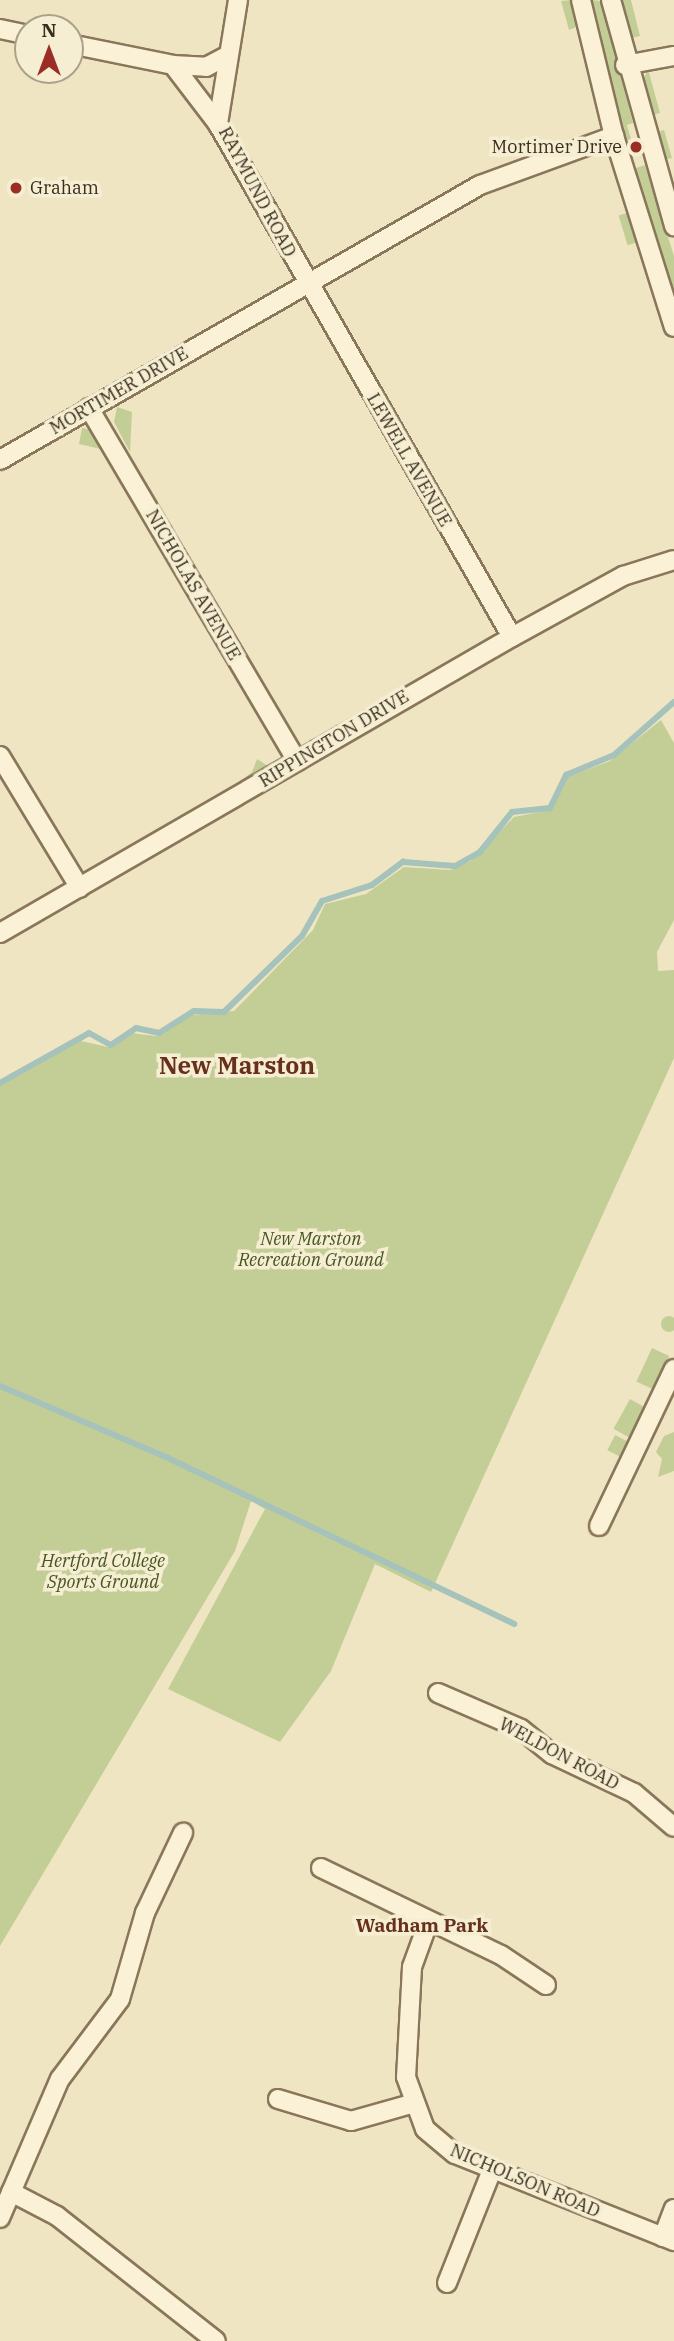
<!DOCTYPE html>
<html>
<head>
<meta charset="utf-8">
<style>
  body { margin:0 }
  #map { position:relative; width:674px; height:2341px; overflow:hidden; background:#efe5c2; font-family:"IBM Plex Serif",serif }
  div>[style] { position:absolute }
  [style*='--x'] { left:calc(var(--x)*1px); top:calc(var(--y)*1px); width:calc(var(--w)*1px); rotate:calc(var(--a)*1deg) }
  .green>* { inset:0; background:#c3ce96; transform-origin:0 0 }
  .round { border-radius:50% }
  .stream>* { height:6px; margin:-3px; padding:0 3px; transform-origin:3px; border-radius:3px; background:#a5c2bb }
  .roads { filter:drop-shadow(2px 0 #8a7659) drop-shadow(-2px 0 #8a7659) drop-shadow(0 2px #8a7659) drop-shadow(0 -2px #8a7659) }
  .minor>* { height:18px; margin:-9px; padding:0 9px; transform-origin:9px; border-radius:9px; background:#faf1d6 }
  .dots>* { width:19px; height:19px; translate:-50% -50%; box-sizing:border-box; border:4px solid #f6eed2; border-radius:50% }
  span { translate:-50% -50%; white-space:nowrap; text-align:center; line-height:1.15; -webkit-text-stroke:7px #f6eed2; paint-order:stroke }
  .poi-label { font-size:18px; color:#392d1d }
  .right { translate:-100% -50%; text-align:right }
  .left { translate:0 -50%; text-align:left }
  .street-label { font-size:18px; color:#392d1d }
  .park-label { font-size:18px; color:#465623; font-style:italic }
  .neighbourhood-label { font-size:19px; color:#67301c; font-weight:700 }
  .district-label { font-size:24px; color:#67301c; font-weight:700 }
  .north { position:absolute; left:14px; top:14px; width:70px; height:70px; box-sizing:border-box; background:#f6eed2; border:2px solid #aaa18a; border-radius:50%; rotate:0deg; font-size:19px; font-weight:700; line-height:28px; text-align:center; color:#392d1d }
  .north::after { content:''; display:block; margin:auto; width:24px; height:32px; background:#9a2e27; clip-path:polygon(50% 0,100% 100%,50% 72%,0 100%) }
</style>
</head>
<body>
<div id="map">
  <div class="green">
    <div style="clip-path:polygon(572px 0,576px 27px,569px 30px,561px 1px)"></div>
    <div style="clip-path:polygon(592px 0,601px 1px,633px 123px,627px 125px,631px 139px,624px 141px)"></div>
    <div style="clip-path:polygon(620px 0,631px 0,640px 36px,627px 39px)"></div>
    <div style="clip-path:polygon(648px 69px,660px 113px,649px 116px,641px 85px)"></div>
    <div style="left:664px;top:130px;width:29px;height:9px;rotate:74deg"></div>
    <div style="clip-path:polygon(645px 165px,674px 256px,674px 298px,633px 169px)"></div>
    <div style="left:630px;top:212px;width:31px;height:12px;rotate:73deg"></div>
    <div style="clip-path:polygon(117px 407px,132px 412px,130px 452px,114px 422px)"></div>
    <div style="clip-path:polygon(82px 428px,92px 430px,105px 450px,79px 444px)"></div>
    <div style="clip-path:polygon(661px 720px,674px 743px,674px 920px,657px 952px,658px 971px,674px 970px,674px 1058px,431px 1592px,375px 1564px,331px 1671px,280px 1742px,168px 1689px,265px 1509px,251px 1501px,235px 1551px,0 1946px,0 1085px,77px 1040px,112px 1048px,130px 1033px,156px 1036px,190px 1015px,234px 1011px,313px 930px,325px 904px,366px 894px,404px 867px,450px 870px,471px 861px,514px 817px,550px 810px,565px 778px,610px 761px)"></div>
    <div style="clip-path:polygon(257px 759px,268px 766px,227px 792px,252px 772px)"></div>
    <div class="round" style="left:661px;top:1316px;width:16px;height:16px"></div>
    <div style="left:652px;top:1348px;width:19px;height:37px;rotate:25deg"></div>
    <div style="left:630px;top:1399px;width:21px;height:34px;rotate:29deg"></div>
    <div style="clip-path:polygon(674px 1432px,674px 1471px,658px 1477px,662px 1459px,656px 1452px,664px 1436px)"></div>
    <div style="left:615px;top:1435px;width:18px;height:17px;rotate:27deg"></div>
  </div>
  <div class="stream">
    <div style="--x:0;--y:1083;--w:102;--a:-29.3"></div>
    <div style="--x:89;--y:1033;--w:25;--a:29"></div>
    <div style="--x:111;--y:1045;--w:30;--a:-34"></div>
    <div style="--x:136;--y:1028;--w:24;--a:12"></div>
    <div style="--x:159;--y:1033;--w:41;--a:-32.2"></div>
    <div style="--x:194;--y:1011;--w:30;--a:2"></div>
    <div style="--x:224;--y:1012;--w:109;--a:-44.3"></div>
    <div style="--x:302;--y:936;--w:40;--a:-60.3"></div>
    <div style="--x:322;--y:901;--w:52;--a:-17.7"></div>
    <div style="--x:372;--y:885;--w:39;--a:-37"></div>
    <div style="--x:403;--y:862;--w:52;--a:4.4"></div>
    <div style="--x:455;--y:866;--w:29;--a:-29"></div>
    <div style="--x:480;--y:852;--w:51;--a:-51.3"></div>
    <div style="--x:512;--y:812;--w:38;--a:-6"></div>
    <div style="--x:550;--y:808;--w:37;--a:-64"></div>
    <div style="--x:566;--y:775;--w:52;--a:-22.6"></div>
    <div style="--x:614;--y:755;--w:80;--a:-41.5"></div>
    <div style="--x:0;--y:1386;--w:183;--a:23.2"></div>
    <div style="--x:168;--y:1458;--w:384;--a:25.6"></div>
  </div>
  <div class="roads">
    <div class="minor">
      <div style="--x:238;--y:0;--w:126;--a:99.2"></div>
      <div style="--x:218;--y:124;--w:591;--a:60.18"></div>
      <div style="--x:581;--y:0;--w:140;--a:76.4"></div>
      <div style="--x:614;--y:136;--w:200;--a:72.6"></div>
      <div style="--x:611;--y:0;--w:235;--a:74.4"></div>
      <div style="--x:0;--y:29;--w:29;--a:12"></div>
      <div style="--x:70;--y:44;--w:105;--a:11.5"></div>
      <div style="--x:173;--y:65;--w:74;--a:52.7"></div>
      <div style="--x:173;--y:65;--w:33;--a:3"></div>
      <div style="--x:206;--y:67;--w:21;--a:-28"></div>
      <div style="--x:625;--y:65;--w:50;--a:-10.4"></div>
      <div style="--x:89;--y:408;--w:410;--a:59.5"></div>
      <div style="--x:0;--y:460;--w:553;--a:-29.81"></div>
      <div style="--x:480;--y:185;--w:143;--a:-20.1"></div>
      <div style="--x:0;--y:756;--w:154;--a:58.8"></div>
      <div style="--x:0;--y:933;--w:591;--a:-30.03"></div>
      <div style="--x:512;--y:637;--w:127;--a:-28.8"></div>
      <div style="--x:623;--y:576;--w:53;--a:-17.4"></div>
      <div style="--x:599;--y:1526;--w:174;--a:-64.5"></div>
      <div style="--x:438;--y:1693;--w:90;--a:23.4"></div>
      <div style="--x:521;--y:1729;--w:40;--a:39"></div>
      <div style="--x:552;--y:1754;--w:91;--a:25.4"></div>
      <div style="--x:634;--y:1793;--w:52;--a:40.4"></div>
      <div style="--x:321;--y:1868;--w:200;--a:25.8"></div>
      <div style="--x:501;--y:1955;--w:54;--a:33.7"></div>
      <div style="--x:428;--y:1923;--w:47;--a:110"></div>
      <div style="--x:412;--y:1967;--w:110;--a:93.1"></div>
      <div style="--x:406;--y:2077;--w:55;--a:69.9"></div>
      <div style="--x:425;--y:2129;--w:39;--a:40"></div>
      <div style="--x:455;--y:2154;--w:236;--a:21.7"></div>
      <div style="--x:278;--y:2099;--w:76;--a:16.8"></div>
      <div style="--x:351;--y:2121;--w:62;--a:-15.8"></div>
      <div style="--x:11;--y:2192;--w:52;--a:27.6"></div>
      <div style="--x:57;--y:2216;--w:202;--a:38.2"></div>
      <div style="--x:0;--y:2218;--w:151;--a:-66.7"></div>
      <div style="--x:60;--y:2079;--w:100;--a:-53.1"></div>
      <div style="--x:120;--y:1999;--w:90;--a:-73.8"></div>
      <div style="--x:145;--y:1913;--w:89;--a:-64.6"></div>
      <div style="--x:663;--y:2237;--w:30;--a:-69"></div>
      <div style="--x:447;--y:2283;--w:122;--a:-68.3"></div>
    </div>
  </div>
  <div class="dots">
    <div style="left:636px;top:147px;background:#9a2e27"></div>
    <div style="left:16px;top:188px;background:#9a2e27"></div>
  </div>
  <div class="poi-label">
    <span class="right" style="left:622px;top:147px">Mortimer Drive</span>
    <span class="left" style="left:30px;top:188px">Graham</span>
  </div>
  <div class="street-label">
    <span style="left:257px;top:192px;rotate:62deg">RAYMUND ROAD</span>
    <span style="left:119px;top:391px;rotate:-30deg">MORTIMER DRIVE</span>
    <span style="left:409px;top:460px;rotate:60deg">LEWELL AVENUE</span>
    <span style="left:193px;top:585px;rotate:60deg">NICHOLAS AVENUE</span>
    <span style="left:334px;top:739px;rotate:-31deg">RIPPINGTON DRIVE</span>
    <span style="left:559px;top:1754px;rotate:28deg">WELDON ROAD</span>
    <span style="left:525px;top:2181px;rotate:23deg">NICHOLSON ROAD</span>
  </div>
  <div class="park-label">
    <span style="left:311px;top:1250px">New Marston<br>Recreation Ground</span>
    <span style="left:103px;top:1572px">Hertford College<br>Sports Ground</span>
  </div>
  <div class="neighbourhood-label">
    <span style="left:422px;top:1926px">Wadham Park</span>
  </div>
  <div class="district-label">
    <span style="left:237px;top:1066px">New Marston</span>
  </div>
  <div class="north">N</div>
</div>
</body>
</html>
